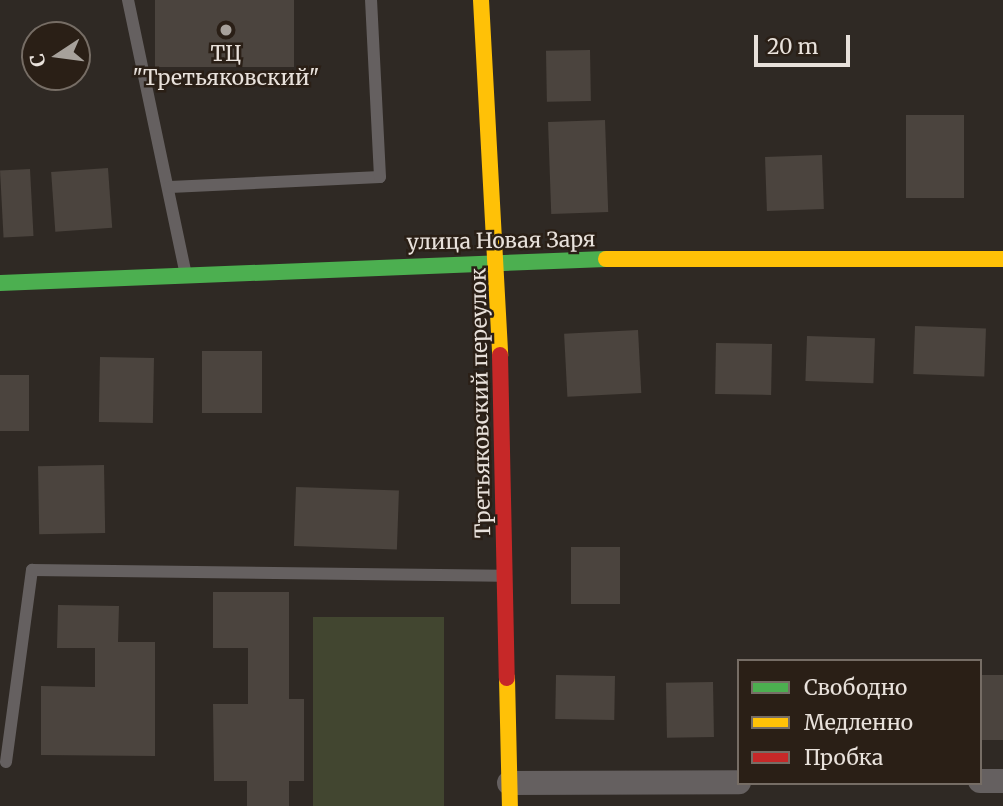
<!DOCTYPE html>
<html>
<head>
<meta charset="utf-8">
<style>
  body { margin:0 }
  #map { position:relative; width:1003px; height:806px; overflow:hidden; background:#2f2924; font-family:Merriweather,serif }
  div>[style] { position:absolute }
  [style*='--x'] { left:calc(var(--x)*1px); top:calc(var(--y)*1px); width:calc(var(--w)*1px); rotate:calc(var(--a)*1deg) }
  .green>* { inset:0; background:#424630; transform-origin:0 0 }
  .building>* { inset:0; background:#4b443e; transform-origin:0 0 }
  .lane>* { height:12px; margin:-6px; padding:0 6px; transform-origin:6px; border-radius:6px; background:#656060 }
  .street>* { height:24px; margin:-12px; padding:0 12px; transform-origin:12px; border-radius:12px; background:#656060 }
  .fast>* { height:16px; margin:-8px; padding:0 8px; transform-origin:8px; border-radius:8px; background:#4caf50 }
  .slow>* { height:16px; margin:-8px; padding:0 8px; transform-origin:8px; border-radius:8px; background:#ffc107 }
  .jam>* { height:16px; margin:-8px; padding:0 8px; transform-origin:8px; border-radius:8px; background:#c62828 }
  .dots>* { width:19px; height:19px; translate:-50% -50%; box-sizing:border-box; border:4px solid #2a1f16; border-radius:50% }
  span { translate:-50% -50%; white-space:nowrap; text-align:center; line-height:1.15; -webkit-text-stroke:5px #2a1f16; paint-order:stroke }
  .poi-label { font-size:21px; color:#e8e1db }
  .street-label { font-size:21px; color:#e8e1db }
  .legend { position:absolute; left:737px; top:659px; width:245px; height:126px; box-sizing:border-box; background:#2a1f16; border:2px solid #766d65; margin:0; padding:9px 12px; list-style:none; font-size:21px; color:#e8e1db }
  .legend li { display:flex; align-items:center; gap:14px; height:35px }
  .legend b { width:35px; border:2px solid #766d65 }
  .north { position:absolute; left:21px; top:21px; width:70px; height:70px; box-sizing:border-box; background:#2a1f16; border:2px solid #766d65; border-radius:50%; rotate:257deg; font-size:19px; font-weight:700; line-height:28px; text-align:center; color:#e8e1db }
  .north::after { content:''; display:block; margin:auto; width:24px; height:32px; background:#a7a19b; clip-path:polygon(50% 0,100% 100%,50% 72%,0 100%) }
  .scale { position:absolute; left:754px; top:35px; width:96px; height:32px; box-sizing:border-box; border:4px solid #e8e1db; border-top:0; padding-left:9px; font-size:21px; line-height:24px; white-space:nowrap; color:#e8e1db; -webkit-text-stroke:5px #2a1f16; paint-order:stroke }
</style>
</head>
<body>
<div id="map">
  <div class="green">
    <div style="left:444px;top:617px;width:189px;height:131px;rotate:90deg"></div>
  </div>
  <div class="building">
    <div style="left:155px;top:0;width:139px;height:67px"></div>
    <div style="left:590px;top:50px;width:51px;height:44px;rotate:89deg"></div>
    <div style="left:906px;top:115px;width:58px;height:83px"></div>
    <div style="left:605px;top:120px;width:92px;height:57px;rotate:88deg"></div>
    <div style="left:822px;top:155px;width:54px;height:57px;rotate:88deg"></div>
    <div style="left:108px;top:168px;width:60px;height:57px;rotate:86deg"></div>
    <div style="left:30px;top:169px;width:67px;height:30px;rotate:87deg"></div>
    <div style="left:915px;top:326px;width:71px;height:48px;rotate:2deg"></div>
    <div style="left:638px;top:330px;width:63px;height:74px;rotate:87deg"></div>
    <div style="left:807px;top:336px;width:68px;height:45px;rotate:2deg"></div>
    <div style="left:716px;top:343px;width:56px;height:51px;rotate:1deg"></div>
    <div style="left:202px;top:351px;width:60px;height:62px"></div>
    <div style="left:100px;top:357px;width:54px;height:65px;rotate:1deg"></div>
    <div style="left:0;top:375px;width:29px;height:56px"></div>
    <div style="left:104px;top:465px;width:68px;height:66px;rotate:89deg"></div>
    <div style="left:296px;top:487px;width:103px;height:59px;rotate:2deg"></div>
    <div style="left:571px;top:547px;width:49px;height:57px"></div>
    <div style="clip-path:polygon(213px 592px,289px 592px,289px 699px,304px 699px,304px 781px,289px 781px,289px 806px,247px 806px,247px 781px,214px 781px,213px 704px,248px 704px,248px 648px,213px 648px)"></div>
    <div style="clip-path:polygon(58px 605px,119px 606px,118px 642px,155px 642px,155px 756px,41px 755px,41px 686px,95px 687px,95px 648px,57px 648px)"></div>
    <div style="left:556px;top:675px;width:59px;height:44px;rotate:1deg"></div>
    <div style="left:980px;top:675px;width:23px;height:65px"></div>
    <div style="left:713px;top:682px;width:55px;height:47px;rotate:89deg"></div>
  </div>
  <div class="lane">
    <div style="--x:128;--y:0;--w:277;--a:78.1"></div>
    <div style="--x:170;--y:187;--w:210;--a:-2.7"></div>
    <div style="--x:380;--y:177;--w:177;--a:-92.9"></div>
    <div style="--x:6;--y:762;--w:194;--a:-82.3"></div>
    <div style="--x:32;--y:570;--w:469;--a:0.7"></div>
  </div>
  <div class="street">
    <div style="--x:980;--y:781;--w:23;--a:0"></div>
    <div style="--x:509;--y:783;--w:230;--a:-0.2"></div>
  </div>
  <div class="fast">
    <div style="--x:0;--y:283;--w:606;--a:-2.27"></div>
  </div>
  <div class="slow">
    <div style="--x:481;--y:0;--w:356;--a:86.9"></div>
    <div style="--x:606;--y:259;--w:397;--a:0"></div>
    <div style="--x:507;--y:678;--w:128;--a:88.7"></div>
  </div>
  <div class="jam">
    <div style="--x:500;--y:355;--w:323;--a:88.8"></div>
  </div>
  <div class="dots">
    <div style="left:226px;top:30px;background:#a7a19b"></div>
  </div>
  <div class="poi-label">
    <span style="left:226px;top:66px">ТЦ<br>"Третьяковский"</span>
  </div>
  <div class="street-label">
    <span style="left:501px;top:241px;rotate:-1deg">улица Новая Заря</span>
    <span style="left:481px;top:403px;rotate:-91deg">Третьяковский переулок</span>
  </div>
  <ul class="legend">
  <li><b style="height:9px;background:#4caf50"></b>Свободно</li>
  <li><b style="height:9px;background:#ffc107"></b>Медленно</li>
  <li><b style="height:9px;background:#c62828"></b>Пробка</li>
  </ul>
  <div class="north">С</div>
  <div class="scale">20 m</div>
</div>
</body>
</html>
